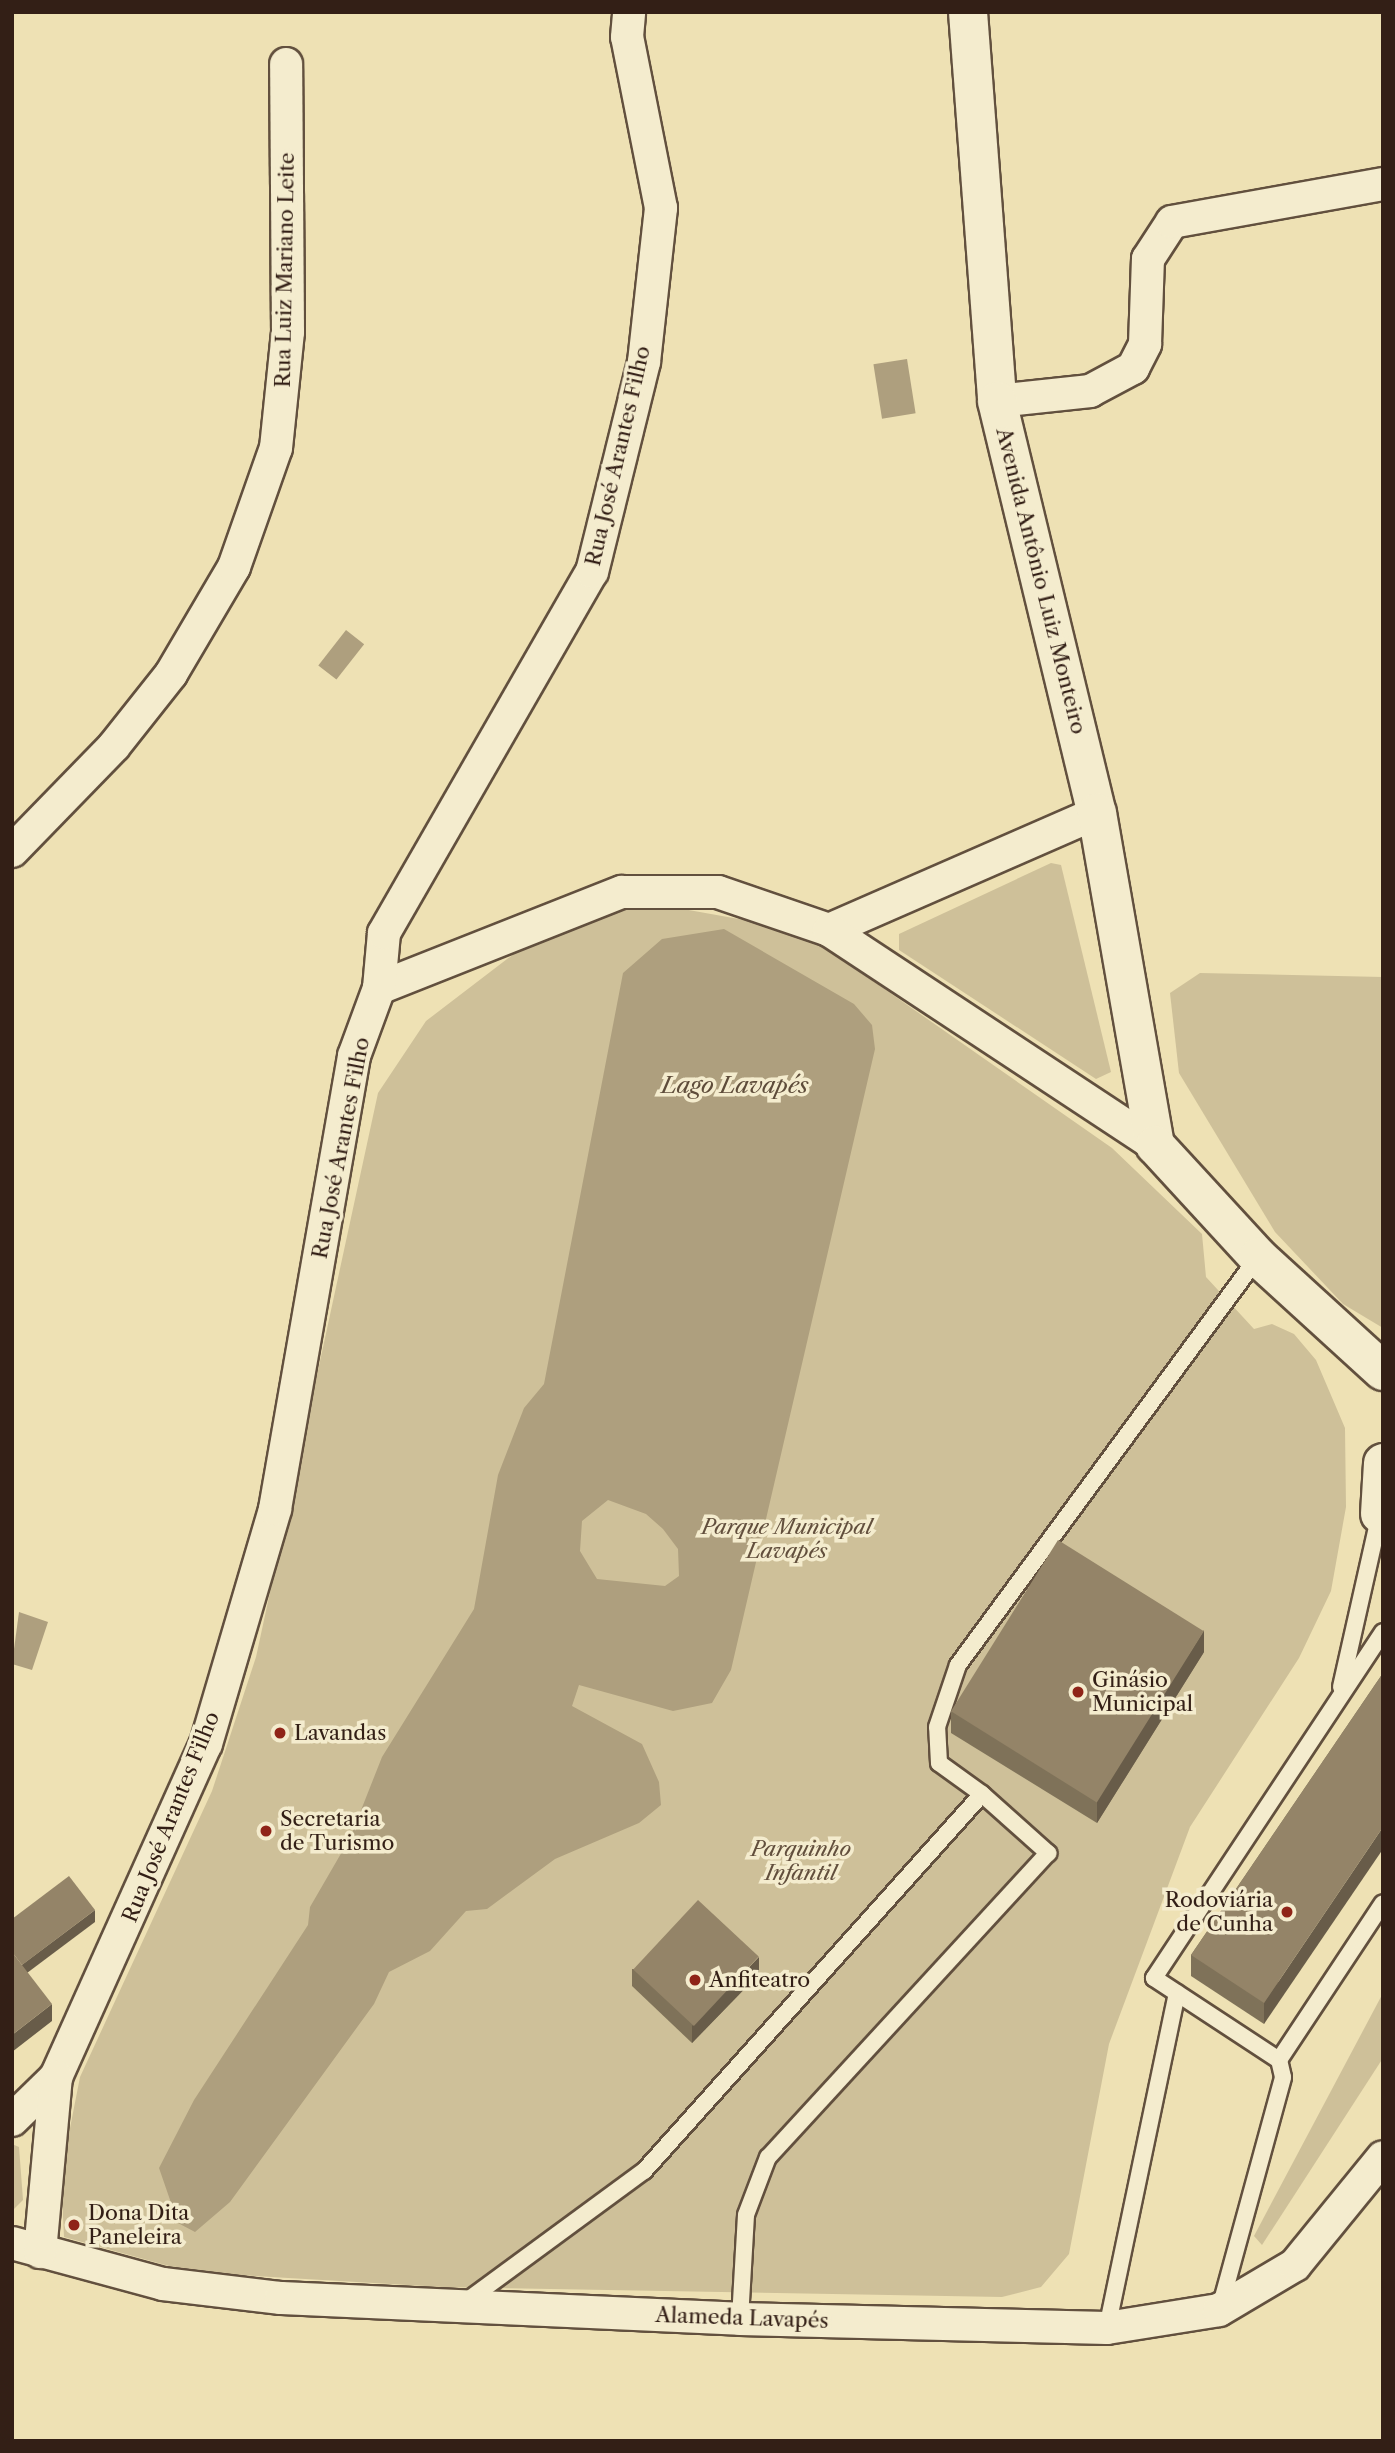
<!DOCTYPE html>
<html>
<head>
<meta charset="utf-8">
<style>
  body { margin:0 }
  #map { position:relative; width:1395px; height:2453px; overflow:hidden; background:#eee1b4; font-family:"Libre Caslon Text",serif }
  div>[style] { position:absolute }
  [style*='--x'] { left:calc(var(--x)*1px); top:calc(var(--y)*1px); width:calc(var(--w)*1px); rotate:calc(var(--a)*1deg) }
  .green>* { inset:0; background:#cec099 }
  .water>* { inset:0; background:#ae9f7e; transform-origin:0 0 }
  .roads { filter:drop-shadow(2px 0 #62503e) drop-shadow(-2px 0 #62503e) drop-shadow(0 2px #62503e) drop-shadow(0 -2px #62503e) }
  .lane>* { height:16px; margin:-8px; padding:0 8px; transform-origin:8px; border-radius:8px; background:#f4ecce }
  .street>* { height:32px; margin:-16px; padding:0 16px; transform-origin:16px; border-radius:16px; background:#f4ecce }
  .secondary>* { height:38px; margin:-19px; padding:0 19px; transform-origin:19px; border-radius:19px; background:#f4ecce }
  .wall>* { inset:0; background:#7f7259 }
  .shaded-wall>* { inset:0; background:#685c49 }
  .building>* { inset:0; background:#948468; transform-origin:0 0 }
  .dots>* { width:19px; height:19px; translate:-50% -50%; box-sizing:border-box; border:4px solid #f4ecce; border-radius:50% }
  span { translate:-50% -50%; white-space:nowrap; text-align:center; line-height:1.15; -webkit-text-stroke:7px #f4ecce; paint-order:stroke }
  .street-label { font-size:21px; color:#331f16 }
  .park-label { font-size:21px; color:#624f3d; font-style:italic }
  .poi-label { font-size:21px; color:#331f16 }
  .left { translate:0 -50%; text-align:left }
  .right { translate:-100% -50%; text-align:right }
  .water-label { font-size:23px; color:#5e4c3a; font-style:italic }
  .frame { position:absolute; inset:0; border:14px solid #331f16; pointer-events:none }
</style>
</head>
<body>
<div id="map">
  <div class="green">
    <div style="clip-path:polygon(1051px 863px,1061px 865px,1111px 1072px,1096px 1079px,899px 950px,899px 934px)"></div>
    <div style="clip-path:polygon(625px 908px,683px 909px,800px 930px,1112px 1148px,1202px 1234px,1206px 1277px,1254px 1329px,1272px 1324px,1294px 1334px,1316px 1360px,1345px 1428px,1346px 1507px,1331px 1591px,1299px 1658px,1190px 1827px,1109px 2044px,1069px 2254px,1041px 2287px,1002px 2297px,442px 2287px,238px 2275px,169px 2266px,64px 2237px,61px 2174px,80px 2077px,212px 1791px,256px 1657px,378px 1093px,426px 1021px,519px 950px)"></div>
    <div style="clip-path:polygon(1200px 973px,1383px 977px,1383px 1328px,1343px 1304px,1275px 1232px,1179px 1073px,1170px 993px)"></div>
    <div style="clip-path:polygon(1383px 1993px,1383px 2058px,1262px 2245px,1254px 2236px)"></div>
    <div style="clip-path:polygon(12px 2144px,19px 2147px,23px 2200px,12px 2211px)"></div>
  </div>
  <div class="water">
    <div style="left:907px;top:359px;width:55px;height:34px;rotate:81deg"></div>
    <div style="left:346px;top:630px;width:23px;height:45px;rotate:38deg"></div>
    <div style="clip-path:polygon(evenodd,724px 929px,854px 1004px,872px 1025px,875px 1049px,731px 1670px,712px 1703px,673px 1711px,579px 1685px,572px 1706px,642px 1744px,659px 1782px,661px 1805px,639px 1823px,555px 1859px,487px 1909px,466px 1911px,430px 1951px,389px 1972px,374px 2004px,230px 2202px,195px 2232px,178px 2223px,159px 2168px,194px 2100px,308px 1925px,310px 1907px,350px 1838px,382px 1757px,474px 1609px,498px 1475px,524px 1408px,544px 1384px,623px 973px,662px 939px,724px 929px,608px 1500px,646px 1514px,663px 1529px,678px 1549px,679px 1576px,665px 1586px,597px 1579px,580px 1551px,582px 1521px,608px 1500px)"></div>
    <div style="clip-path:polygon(19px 1612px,48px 1622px,32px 1670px,12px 1664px)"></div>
  </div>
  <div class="roads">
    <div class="lane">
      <div style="--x:1383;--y:1632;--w:415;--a:123.5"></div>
      <div style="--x:1154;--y:1978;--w:149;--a:33.3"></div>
      <div style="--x:1279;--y:2060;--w:188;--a:-56.5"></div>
      <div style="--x:1341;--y:1687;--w:177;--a:-77.3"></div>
      <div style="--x:982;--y:1794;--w:53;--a:-144.2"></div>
      <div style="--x:939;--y:1763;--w:36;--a:-93"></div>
      <div style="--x:937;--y:1727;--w:65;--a:-71.3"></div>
      <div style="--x:958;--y:1665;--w:506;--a:-53.67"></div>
      <div style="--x:464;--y:2303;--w:223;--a:-36.3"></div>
      <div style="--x:644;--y:2171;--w:506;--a:-48.12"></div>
      <div style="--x:982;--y:1794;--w:89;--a:41.8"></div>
      <div style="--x:1048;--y:1853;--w:413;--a:132.6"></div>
      <div style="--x:768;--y:2157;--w:62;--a:110.8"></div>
      <div style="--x:746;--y:2215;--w:104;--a:93.3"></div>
      <div style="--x:1220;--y:2308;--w:239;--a:-74.7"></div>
      <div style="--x:1283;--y:2077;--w:17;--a:-103"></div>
      <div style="--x:1107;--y:2328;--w:342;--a:-78.2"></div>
    </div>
    <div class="street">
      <div style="--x:997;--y:401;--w:94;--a:-6.1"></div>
      <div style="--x:1090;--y:391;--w:49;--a:-28.1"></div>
      <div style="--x:1133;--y:368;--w:27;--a:-63"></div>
      <div style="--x:1145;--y:344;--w:85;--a:-88"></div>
      <div style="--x:1148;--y:259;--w:44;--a:-57"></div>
      <div style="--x:1172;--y:222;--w:214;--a:-10.2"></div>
      <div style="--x:12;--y:851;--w:146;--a:-45.8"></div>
      <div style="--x:114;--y:746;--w:92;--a:-51.6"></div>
      <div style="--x:171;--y:674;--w:124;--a:-59.5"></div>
      <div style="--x:234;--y:567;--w:126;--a:-70.6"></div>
      <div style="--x:276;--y:448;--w:117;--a:-84.1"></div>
      <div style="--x:288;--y:332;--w:268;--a:-90.4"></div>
      <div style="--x:829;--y:930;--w:292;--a:-23.6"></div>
      <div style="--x:379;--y:988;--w:261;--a:-21.6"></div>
      <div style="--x:622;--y:892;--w:96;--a:0"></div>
      <div style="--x:718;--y:892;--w:117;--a:18.9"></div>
      <div style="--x:829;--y:930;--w:391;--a:33.4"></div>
      <div style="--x:12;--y:2120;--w:62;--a:-44.3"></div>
      <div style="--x:56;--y:2077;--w:365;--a:-65.8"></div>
      <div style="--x:206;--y:1744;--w:245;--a:-73.6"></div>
      <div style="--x:275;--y:1509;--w:460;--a:-80.1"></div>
      <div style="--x:354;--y:1056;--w:72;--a:-69.8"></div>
      <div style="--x:379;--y:988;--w:55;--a:-84.8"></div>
      <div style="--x:384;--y:933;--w:417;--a:-60.1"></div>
      <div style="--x:592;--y:572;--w:216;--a:-76.1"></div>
      <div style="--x:644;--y:362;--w:155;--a:-83.7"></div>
      <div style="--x:661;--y:208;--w:174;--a:-101.2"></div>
      <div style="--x:627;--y:37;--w:25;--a:-85"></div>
      <div style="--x:12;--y:2243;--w:156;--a:15.2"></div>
      <div style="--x:163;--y:2284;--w:119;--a:6.8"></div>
      <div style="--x:281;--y:2298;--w:459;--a:2.6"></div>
      <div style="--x:740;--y:2319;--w:367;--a:1.4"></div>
      <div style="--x:1107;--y:2328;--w:113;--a:-9.1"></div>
      <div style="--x:1219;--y:2310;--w:88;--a:-30.6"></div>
      <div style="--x:1295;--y:2265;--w:139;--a:-50.8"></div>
      <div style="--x:40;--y:2252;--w:176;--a:-84.8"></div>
    </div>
    <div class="secondary">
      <div style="--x:968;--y:12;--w:390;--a:85.7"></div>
      <div style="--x:997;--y:401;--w:424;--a:76.4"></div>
      <div style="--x:1097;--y:813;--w:337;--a:80.1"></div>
      <div style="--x:1155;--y:1145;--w:152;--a:47.4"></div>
      <div style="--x:1258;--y:1257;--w:169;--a:42.4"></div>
      <div style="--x:1380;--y:1514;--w:51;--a:-86.6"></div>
    </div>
  </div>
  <div class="wall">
    <div style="clip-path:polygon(1204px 1652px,1097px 1823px,951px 1733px,951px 1711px)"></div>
    <div style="clip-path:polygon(1383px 1673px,1264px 2024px,1191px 1976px,1191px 1955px)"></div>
    <div style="clip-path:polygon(632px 1969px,759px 1974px,692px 2043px,632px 1986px)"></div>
  </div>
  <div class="shaded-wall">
    <div style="clip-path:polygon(1204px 1630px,1204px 1652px,1097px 1823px,1097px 1801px)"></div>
    <div style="clip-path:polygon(1383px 1827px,1383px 1849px,1264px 2024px,1264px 2003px)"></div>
    <div style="clip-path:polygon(95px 1910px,95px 1922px,19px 1979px,19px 1967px)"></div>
    <div style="clip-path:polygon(759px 1957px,759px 1974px,692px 2043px,692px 2026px)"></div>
    <div style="clip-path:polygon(52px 2004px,52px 2021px,12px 2052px,12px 2035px)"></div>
  </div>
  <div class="building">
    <div style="left:1058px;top:1540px;width:172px;height:202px;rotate:32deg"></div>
    <div style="clip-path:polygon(1383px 1673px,1383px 1827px,1264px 2003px,1191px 1955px)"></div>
    <div style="clip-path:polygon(69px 1876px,95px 1910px,22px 1965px,12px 1952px,12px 1919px)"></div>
    <div style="left:698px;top:1900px;width:83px;height:95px;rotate:43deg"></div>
    <div style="clip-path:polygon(12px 1952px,52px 2004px,12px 2035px)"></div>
  </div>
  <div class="dots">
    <div style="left:1078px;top:1692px;background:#8f2418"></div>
    <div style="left:280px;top:1733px;background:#8f2418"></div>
    <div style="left:266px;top:1831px;background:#8f2418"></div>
    <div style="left:1287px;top:1912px;background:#8f2418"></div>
    <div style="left:695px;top:1980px;background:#8f2418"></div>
    <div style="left:74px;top:2225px;background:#8f2418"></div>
  </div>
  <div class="street-label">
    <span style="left:285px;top:270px;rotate:-89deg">Rua Luiz Mariano Leite</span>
    <span style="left:618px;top:456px;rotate:-77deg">Rua José Arantes Filho</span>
    <span style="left:1041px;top:581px;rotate:76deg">Avenida Antônio Luiz Monteiro</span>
    <span style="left:341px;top:1148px;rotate:-79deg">Rua José Arantes Filho</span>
    <span style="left:171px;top:1817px;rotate:-68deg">Rua José Arantes Filho</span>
    <span style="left:742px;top:2318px;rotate:2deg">Alameda Lavapés</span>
  </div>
  <div class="park-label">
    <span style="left:787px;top:1539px">Parque Municipal<br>Lavapés</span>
    <span style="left:801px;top:1861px">Parquinho<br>Infantil</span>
  </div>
  <div class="poi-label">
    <span class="left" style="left:1092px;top:1692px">Ginásio<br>Municipal</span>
    <span class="left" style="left:294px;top:1733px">Lavandas</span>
    <span class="left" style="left:280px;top:1831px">Secretaria<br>de Turismo</span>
    <span class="right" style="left:1273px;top:1912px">Rodoviária<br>de Cunha</span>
    <span class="left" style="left:709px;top:1980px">Anfiteatro</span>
    <span class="left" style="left:88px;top:2225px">Dona Dita<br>Paneleira</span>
  </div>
  <div class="water-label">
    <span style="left:735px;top:1085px">Lago Lavapés</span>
  </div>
  <div class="frame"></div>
</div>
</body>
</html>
